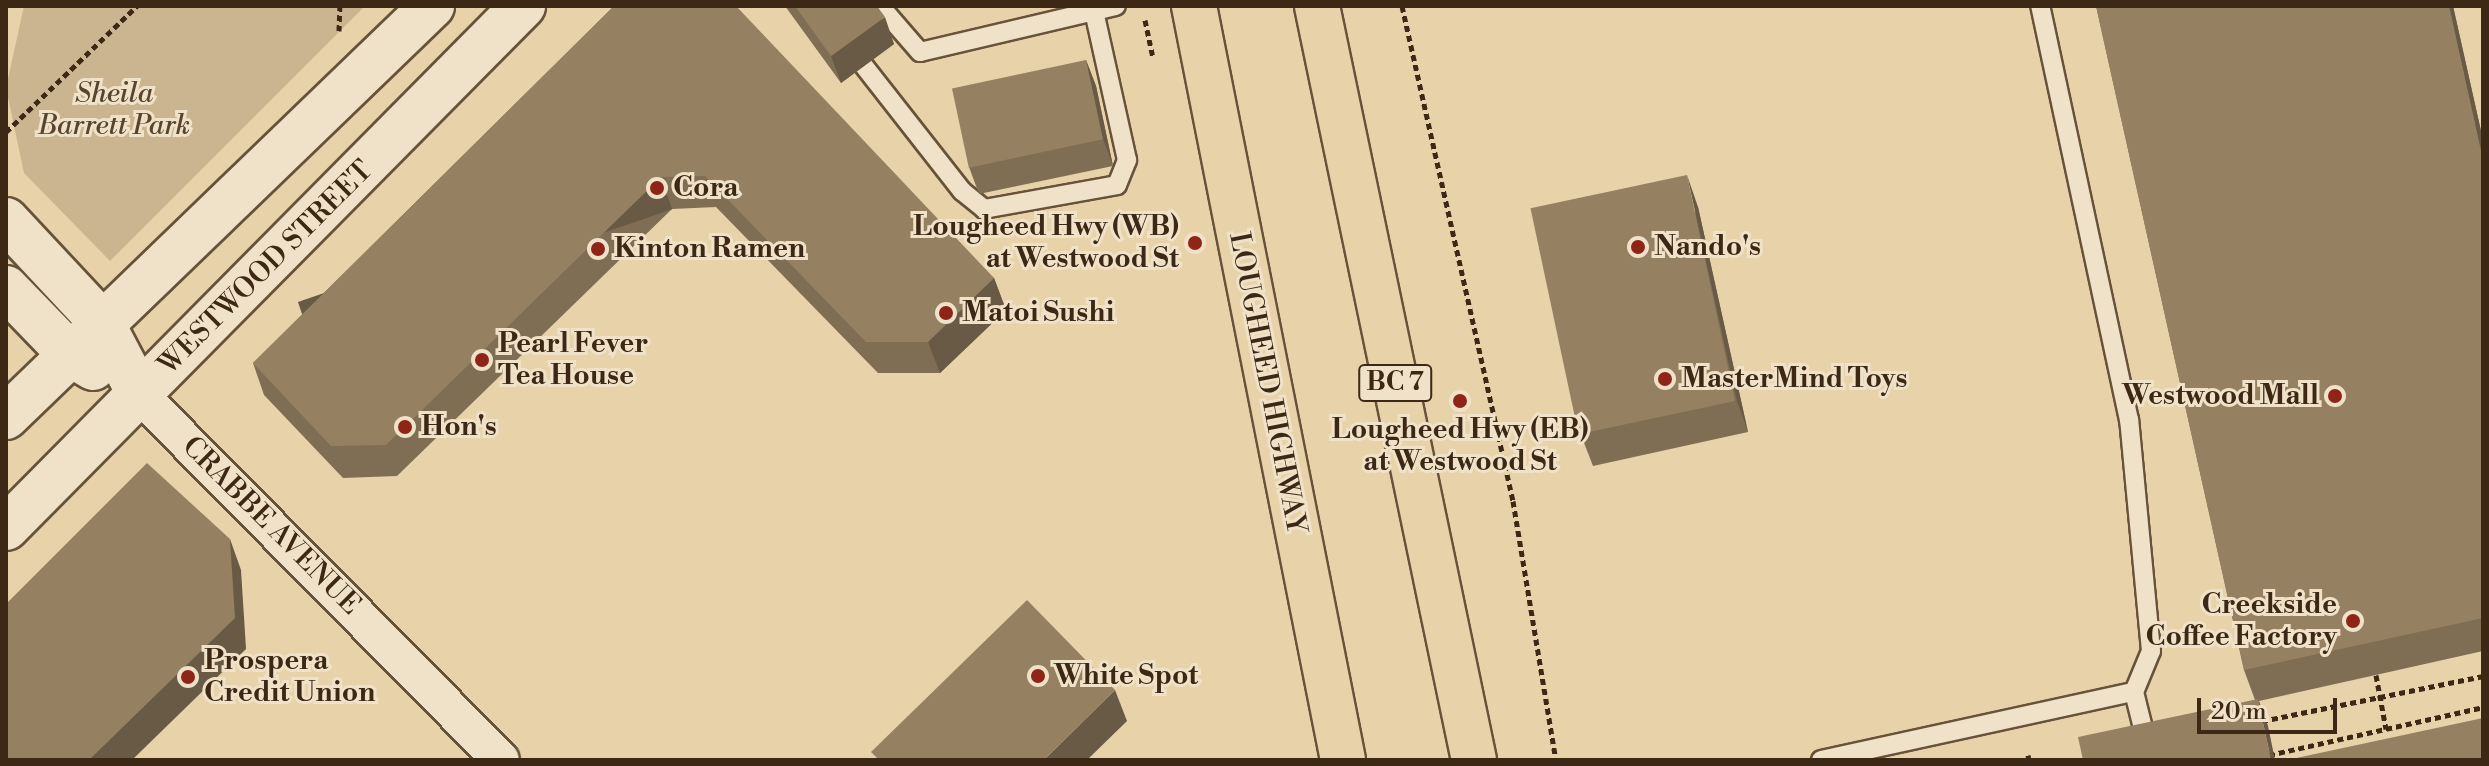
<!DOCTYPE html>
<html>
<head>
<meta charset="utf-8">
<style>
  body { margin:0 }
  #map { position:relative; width:2489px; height:766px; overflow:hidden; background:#e8d2aa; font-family:"Libre Bodoni",serif }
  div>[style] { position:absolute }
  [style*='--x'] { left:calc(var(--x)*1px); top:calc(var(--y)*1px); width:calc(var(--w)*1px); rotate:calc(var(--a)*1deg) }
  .green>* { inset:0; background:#cbb591 }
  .path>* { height:5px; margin-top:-2.5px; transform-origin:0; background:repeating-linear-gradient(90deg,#3c2815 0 6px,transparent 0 10px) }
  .roads { filter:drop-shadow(2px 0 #67523a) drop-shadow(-2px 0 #67523a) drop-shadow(0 2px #67523a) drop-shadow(0 -2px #67523a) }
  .lane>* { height:18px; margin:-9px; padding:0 9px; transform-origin:9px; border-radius:9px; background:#f0e2c8 }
  .street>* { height:36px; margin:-18px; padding:0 18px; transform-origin:18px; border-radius:18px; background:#f0e2c8 }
  .secondary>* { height:44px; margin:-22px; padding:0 22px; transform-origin:22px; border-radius:22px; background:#f0e2c8 }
  .primary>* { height:44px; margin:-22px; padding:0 22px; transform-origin:22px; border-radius:22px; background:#e8d2aa }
  .wall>* { inset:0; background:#806e54 }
  .shaded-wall>* { inset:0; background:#685a45; transform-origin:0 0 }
  .building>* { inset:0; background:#958062; transform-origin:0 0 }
  .dots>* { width:22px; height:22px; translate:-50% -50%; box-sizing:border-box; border:4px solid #f0e2c8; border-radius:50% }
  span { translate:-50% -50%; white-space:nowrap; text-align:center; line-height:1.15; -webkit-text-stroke:6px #f0e2c8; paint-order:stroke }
  .shield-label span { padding:2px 6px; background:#f0e2c8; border:2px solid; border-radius:6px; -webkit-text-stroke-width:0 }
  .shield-label { font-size:26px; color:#3c2815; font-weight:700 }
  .park-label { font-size:28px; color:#59442e; font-style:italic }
  .poi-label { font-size:28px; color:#3c2815; font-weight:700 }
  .left { translate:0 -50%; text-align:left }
  .right { translate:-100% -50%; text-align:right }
  .street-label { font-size:28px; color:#3c2815 }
  .frame { position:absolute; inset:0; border:8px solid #3c2815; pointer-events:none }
  .scale { position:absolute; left:2197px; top:698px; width:140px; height:36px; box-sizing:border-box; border:4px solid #3c2815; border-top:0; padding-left:10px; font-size:24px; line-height:28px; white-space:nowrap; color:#3c2815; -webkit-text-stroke:6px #f0e2c8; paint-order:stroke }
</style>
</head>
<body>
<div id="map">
  <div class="green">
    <div style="clip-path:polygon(24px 6px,365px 6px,110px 261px,24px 173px,6px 88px)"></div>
  </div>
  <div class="path">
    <div style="--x:1402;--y:6;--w:507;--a:77.36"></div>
    <div style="--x:1513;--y:501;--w:263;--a:80.6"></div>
    <div style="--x:1145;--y:20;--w:38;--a:78"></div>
    <div style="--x:339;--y:31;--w:25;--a:-88"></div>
    <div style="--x:6;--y:132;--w:182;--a:-43.9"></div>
    <div style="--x:2376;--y:675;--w:55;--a:79.5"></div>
    <div style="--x:2262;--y:721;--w:226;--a:-11.5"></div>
    <div style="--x:2028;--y:755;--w:5;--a:79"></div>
    <div style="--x:2269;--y:755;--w:219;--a:-12.6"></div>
  </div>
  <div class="roads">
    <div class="lane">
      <div style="--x:880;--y:6;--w:61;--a:49"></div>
      <div style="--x:920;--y:52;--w:201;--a:-13.2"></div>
      <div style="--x:864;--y:66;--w:159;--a:51.9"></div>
      <div style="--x:962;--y:191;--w:28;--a:39"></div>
      <div style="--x:984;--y:209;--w:135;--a:-10.2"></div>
      <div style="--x:1117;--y:185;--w:27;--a:-68"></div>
      <div style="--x:1127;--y:160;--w:153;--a:-102.5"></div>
      <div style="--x:2134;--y:692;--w:54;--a:76"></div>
      <div style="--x:1821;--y:760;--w:320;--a:-12.3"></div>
      <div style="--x:2134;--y:692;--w:44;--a:-67.5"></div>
      <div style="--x:2151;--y:651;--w:232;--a:-95.4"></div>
      <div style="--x:2129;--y:420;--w:423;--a:-102.1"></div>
    </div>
    <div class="street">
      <div style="--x:140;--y:395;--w:513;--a:45.32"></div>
    </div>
    <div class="secondary">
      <div style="--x:6;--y:220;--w:141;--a:47"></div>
      <div style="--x:102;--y:323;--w:81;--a:62.2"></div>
      <div style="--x:6;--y:288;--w:92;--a:45.9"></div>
      <div style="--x:70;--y:354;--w:27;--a:31"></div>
      <div style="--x:6;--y:417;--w:592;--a:-43.97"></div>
      <div style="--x:6;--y:528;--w:735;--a:-45.28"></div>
    </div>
    <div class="primary">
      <div style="--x:1194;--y:6;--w:769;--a:78.82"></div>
      <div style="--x:1317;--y:6;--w:770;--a:78.24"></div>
    </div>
  </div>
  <div class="wall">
    <div style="clip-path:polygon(614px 6px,994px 278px,1006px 310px,940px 373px,878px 373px,716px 207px,672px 209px,397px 476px,343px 478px,264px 395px,253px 363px)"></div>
    <div style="clip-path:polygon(785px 6px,877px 6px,894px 44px,841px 83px)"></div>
    <div style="clip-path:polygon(2096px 6px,2453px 6px,2483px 140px,2483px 651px,2259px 701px,2268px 726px,2255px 700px,2244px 670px)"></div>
    <div style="clip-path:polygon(1086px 60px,1096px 86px,1113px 166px,979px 194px,969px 167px)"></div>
    <div style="clip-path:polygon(1698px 207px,1748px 432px,1593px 466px,1581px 435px)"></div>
  </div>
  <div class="shaded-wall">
    <div style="clip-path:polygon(2449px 6px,2453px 6px,2483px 140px,2483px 160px)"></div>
    <div style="clip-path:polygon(885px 17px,894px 44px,841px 83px,831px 56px)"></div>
    <div style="clip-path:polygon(1086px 60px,1096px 86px,1113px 166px,1103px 139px)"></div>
    <div style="clip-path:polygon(1687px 175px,1698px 207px,1748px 432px,1737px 401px)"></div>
    <div style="left:661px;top:177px;width:34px;height:384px;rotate:71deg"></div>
    <div style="clip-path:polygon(994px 278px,1006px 310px,940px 373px,928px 342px)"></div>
    <div style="clip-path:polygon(230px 539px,241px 570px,246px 649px,132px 760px,89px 760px)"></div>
    <div style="clip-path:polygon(1115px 690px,1127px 721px,1087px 760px,1044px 760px)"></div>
    <div style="clip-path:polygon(2258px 699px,2268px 726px,2275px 760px,2271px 760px)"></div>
  </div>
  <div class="building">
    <div style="clip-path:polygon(614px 6px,737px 7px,994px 278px,928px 342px,866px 342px,705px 176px,661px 177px,386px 445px,331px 446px,253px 363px)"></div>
    <div style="clip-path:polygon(795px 6px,877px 6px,885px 17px,831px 56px)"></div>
    <div style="clip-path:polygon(2096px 6px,2449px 6px,2483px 160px,2483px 618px,2244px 670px)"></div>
    <div style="left:1086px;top:60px;width:81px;height:137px;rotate:78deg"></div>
    <div style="left:1687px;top:175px;width:231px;height:160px;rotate:78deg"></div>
    <div style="clip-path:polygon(147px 463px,230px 539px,235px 618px,89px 760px,6px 760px,6px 604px)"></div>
    <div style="clip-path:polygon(1027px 600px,1115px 690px,1044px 760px,879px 760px,871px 752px)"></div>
    <div style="clip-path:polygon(2258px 699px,2271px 760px,2083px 760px,2078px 737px)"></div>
    <div style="clip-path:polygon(2483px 718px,2483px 760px,2287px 760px)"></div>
  </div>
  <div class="dots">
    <div style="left:657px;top:188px;background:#8f2418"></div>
    <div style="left:1195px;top:243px;background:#8f2418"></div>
    <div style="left:1638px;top:247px;background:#8f2418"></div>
    <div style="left:598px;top:249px;background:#8f2418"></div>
    <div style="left:946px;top:313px;background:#8f2418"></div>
    <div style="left:482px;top:360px;background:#8f2418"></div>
    <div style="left:1665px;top:379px;background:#8f2418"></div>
    <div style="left:2335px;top:396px;background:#8f2418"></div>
    <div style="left:1460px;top:401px;background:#8f2418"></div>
    <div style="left:405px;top:427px;background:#8f2418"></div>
    <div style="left:2353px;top:621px;background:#8f2418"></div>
    <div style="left:1038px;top:676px;background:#8f2418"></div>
    <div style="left:188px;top:677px;background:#8f2418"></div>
  </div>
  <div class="shield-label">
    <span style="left:1395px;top:383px">BC 7</span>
  </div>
  <div class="park-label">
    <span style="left:114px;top:110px">Sheila<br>Barrett Park</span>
  </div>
  <div class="poi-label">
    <span class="left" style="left:673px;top:188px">Cora</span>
    <span class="right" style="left:1179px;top:243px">Lougheed Hwy (WB)<br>at Westwood St</span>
    <span class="left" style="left:1654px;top:247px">Nando's</span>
    <span class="left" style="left:614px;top:249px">Kinton Ramen</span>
    <span class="left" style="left:962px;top:313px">Matoi Sushi</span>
    <span class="left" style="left:498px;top:360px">Pearl Fever<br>Tea House</span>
    <span class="left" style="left:1681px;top:379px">MasterMind Toys</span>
    <span class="right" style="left:2319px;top:396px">Westwood Mall</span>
    <span class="left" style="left:421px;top:427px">Hon's</span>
    <span style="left:1460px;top:446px">Lougheed Hwy (EB)<br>at Westwood St</span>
    <span class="right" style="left:2337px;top:621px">Creekside<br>Coffee Factory</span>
    <span class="left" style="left:204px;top:677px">Prospera<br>Credit Union</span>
    <span class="left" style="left:1054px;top:676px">White Spot</span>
  </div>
  <div class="street-label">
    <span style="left:266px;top:268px;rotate:-45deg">WESTWOOD STREET</span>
    <span style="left:1267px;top:383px;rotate:79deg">LOUGHEED HIGHWAY</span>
    <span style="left:271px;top:526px;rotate:45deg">CRABBE AVENUE</span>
  </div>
  <div class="frame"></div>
  <div class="scale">20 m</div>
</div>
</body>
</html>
